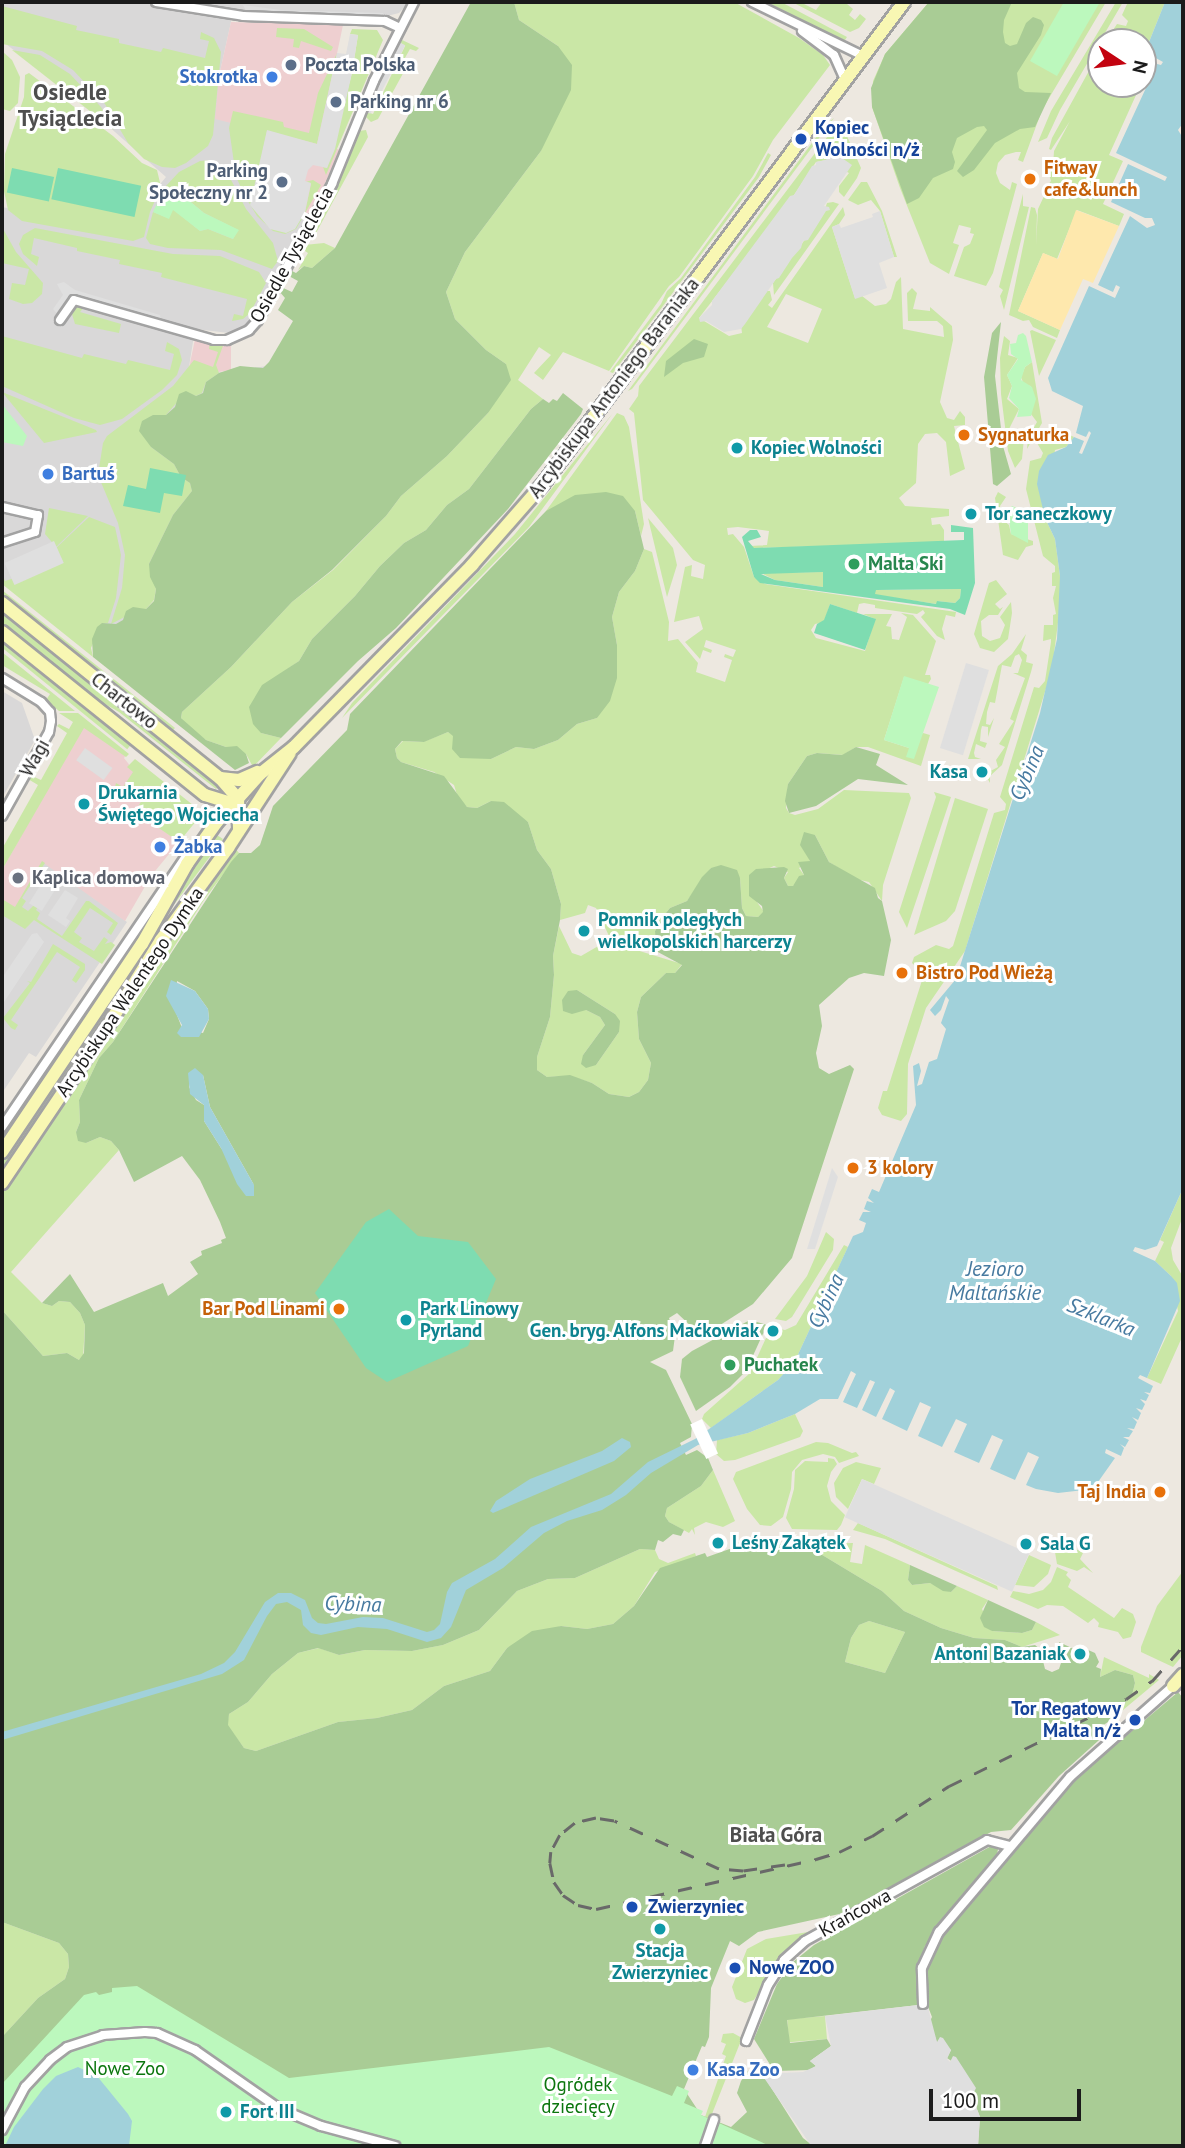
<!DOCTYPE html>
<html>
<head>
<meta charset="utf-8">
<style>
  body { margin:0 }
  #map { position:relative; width:1185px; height:2148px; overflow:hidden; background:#ede8e0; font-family:"PT Sans",sans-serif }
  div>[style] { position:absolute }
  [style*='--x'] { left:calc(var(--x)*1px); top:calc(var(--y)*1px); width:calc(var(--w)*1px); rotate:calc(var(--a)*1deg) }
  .residential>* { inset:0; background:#d9d8d8 }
  .commercial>* { inset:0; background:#eecfd0 }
  .grass>* { inset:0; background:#cae7a6; transform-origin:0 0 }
  .forest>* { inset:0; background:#a9cc95 }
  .sand>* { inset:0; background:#fee8ad }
  .park>* { inset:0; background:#bcf8bd }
  .pitch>* { inset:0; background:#7edcb1; transform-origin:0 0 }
  .parking>* { inset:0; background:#dfdfdf; transform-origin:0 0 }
  .water>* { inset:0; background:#a1d1da }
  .pier>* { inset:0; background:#fff; transform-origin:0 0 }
  .roads { filter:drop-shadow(2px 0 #a2a2a2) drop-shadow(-2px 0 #a2a2a2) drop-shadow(0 2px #a2a2a2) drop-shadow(0 -2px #a2a2a2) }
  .street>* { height:8px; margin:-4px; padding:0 4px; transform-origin:4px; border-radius:4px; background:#fff }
  .secondary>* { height:12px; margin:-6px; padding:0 6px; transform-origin:6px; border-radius:6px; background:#f8f7b3 }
  .rail>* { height:2.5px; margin-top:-1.25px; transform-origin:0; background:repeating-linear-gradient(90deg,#696969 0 14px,transparent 0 28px) }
  .dots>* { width:19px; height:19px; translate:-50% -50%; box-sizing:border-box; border:4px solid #fff; border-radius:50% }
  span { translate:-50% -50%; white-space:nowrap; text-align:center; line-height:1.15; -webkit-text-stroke:6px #fff; paint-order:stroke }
  .service-label { font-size:19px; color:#4e5e75; font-weight:700 }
  .left { translate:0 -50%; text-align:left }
  .right { translate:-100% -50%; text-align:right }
  .shop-label { font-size:19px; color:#366cbe; font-weight:700 }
  .transit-label { font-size:19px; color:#164399; font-weight:700 }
  .food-label { font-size:19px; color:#c56008; font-weight:700 }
  .street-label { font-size:19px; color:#1b1b1b }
  .culture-label { font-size:19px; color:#0d838f; font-weight:700 }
  .leisure-label { font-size:19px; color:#27864d; font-weight:700 }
  .worship-label { font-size:19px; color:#5b616d; font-weight:700 }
  .park-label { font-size:19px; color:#0c760e }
  .water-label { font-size:21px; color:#477aa0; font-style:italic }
  .neighbourhood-label { font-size:21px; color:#4e4e4e; font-weight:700 }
  .quarter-label { font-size:23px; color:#4e4e4e; font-weight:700 }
  .frame { position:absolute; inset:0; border:4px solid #1b1b1b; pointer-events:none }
  .north { position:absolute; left:1087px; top:28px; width:70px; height:70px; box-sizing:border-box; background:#fff; border:2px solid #a4a4a4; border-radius:50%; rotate:103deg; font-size:19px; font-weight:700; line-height:28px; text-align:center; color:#1b1b1b }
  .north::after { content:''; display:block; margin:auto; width:24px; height:32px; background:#c30310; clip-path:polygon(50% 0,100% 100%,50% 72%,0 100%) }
  .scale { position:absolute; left:929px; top:2089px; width:152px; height:32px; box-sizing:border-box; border:4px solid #1b1b1b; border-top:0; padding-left:9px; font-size:21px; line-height:24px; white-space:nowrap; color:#1b1b1b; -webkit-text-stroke:5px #fff; paint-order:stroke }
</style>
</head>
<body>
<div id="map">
  <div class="residential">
    <div style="clip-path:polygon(2px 2px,409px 2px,399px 13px,387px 16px,233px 13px,219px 76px,267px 131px,310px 214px,247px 325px,229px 333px,195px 329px,189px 367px,206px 374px,268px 366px,111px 645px,2px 581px,2px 207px,121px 232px,166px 177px,81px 102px,2px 41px)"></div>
    <div style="clip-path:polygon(2px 691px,22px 703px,35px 740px,2px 798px)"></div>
    <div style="clip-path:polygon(42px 861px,127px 922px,36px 1057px,29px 1053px,2px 1093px,2px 899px)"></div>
  </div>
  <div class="commercial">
    <div style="clip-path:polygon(231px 22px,343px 25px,318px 144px,341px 150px,310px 214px,252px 202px,267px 132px,215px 119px,219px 76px)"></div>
    <div style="clip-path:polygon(195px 339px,231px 343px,231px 370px,206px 374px,189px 368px)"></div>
    <div style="clip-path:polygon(85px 723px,126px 755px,124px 758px,160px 804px,148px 819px,179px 842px,151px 876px,125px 921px,42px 862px,15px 908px,2px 899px,2px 870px)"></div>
  </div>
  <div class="grass">
    <div style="clip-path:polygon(514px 2px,734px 2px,799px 38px,823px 55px,830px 65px,773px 140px,753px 176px,679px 277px,669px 286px,609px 371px,563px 352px,543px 380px,534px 373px,551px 355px,539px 347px,518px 380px,543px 399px,531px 409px,469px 489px,447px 505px,426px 530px,404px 543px,380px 566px,355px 596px,312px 639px,299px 661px,286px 670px,261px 733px,281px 738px,253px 767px,246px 754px,206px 740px,189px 728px,181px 718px,182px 712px,231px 667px,292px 602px,333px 570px,386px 516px,401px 496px,447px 456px,488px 413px,506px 364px,486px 350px,455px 319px,446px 292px,465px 252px,541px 151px,558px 46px,519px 20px)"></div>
    <div style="clip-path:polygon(767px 2px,781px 2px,847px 37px,845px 40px,827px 33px)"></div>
    <div style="clip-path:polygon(792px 2px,800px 2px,816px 10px,822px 2px,848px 2px,847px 4px,853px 9px,849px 15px,855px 20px,860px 14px,866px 19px,859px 28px,850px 32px)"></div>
    <div style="clip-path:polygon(929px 2px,1106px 2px,1042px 110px,1023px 162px,1018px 160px,1021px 152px,1016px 152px,1005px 155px,998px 163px,996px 173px,1000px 183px,1010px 190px,1012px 182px,1017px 184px,993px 273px,986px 286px,954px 276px,964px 247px,970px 244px,974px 234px,970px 233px,971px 228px,959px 225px,953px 243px,959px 245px,949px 274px,930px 263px,900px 188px,872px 107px,873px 81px,885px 54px)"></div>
    <div style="clip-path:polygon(1116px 2px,1123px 2px,1060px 110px,1047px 138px,1038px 142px,1051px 111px)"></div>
    <div style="clip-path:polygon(1128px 2px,1165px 2px,1145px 52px,1143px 42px,1105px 42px,1117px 24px,1126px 26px,1128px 21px,1122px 15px)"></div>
    <div style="clip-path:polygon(2px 6px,77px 26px,76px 30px,119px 39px,119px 43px,161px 52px,163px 48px,205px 58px,209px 41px,200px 39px,201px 32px,214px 38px,221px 52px,213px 135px,208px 146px,186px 163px,175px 168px,162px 167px,144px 159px,128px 143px,105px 104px,73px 70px,42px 51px,2px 44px)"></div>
    <div style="clip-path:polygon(277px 28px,304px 29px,333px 47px,331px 51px,301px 41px,299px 48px,293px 47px,294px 39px,276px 37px)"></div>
    <div style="clip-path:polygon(352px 29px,377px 30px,383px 40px,326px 175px,323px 167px,327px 168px,352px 73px,358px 35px,350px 34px)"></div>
    <div style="clip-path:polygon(400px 39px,419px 48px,416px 51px,410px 49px,401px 65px,406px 68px,378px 119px,371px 122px,365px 116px,367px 112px,373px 114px,405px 46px,399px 42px)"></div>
    <div style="clip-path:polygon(1101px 49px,1101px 84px,1141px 84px,1109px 155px,1123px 161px,1103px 204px,1124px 214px,1119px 226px,1077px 210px,1057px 259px,1043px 253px,1018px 311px,1060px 330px,1057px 338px,1033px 327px,1029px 320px,1023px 321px,1009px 315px,1031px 207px,1035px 208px,1037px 215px,1036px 245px,1038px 209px,1045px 194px,1042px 192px,1051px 181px,1048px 171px,1053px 166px,1054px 151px,1070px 121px,1051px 150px,1049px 149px,1052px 138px)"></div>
    <div style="clip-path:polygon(12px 50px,40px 55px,70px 74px,101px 107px,114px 130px)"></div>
    <div style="clip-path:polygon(2px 51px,12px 60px,20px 77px,18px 103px,10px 111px,2px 109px)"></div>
    <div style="clip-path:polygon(337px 53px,317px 144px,267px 131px,251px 205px,305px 212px,311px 184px,305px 182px,313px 180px,321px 185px,296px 229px,285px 234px,273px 231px,257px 216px,246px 198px,236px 177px,229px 128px,233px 111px,283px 122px,284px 127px,309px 133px,318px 93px)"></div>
    <div style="clip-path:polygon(29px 73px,113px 136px,142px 163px,157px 170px,161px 187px,150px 212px,144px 237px,133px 241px,22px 221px,8px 210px,4px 191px,5px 154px,24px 97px,25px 75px)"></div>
    <div style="clip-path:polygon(834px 118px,632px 389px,628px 391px,826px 124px)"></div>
    <div style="clip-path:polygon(evenodd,837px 124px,843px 127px,861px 168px,857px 178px,844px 197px,839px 192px,839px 186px,849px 173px,826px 160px,816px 162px,794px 195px,699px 318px,729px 336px,742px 333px,741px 325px,766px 291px,770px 291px,772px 300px,768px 305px,772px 308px,843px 207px,845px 215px,839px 224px,832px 227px,855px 298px,862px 296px,875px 306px,886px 304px,891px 299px,896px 282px,901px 277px,903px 329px,944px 337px,943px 326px,937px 321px,908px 321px,907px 293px,912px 288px,917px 293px,913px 309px,930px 311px,930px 307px,952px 326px,953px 340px,940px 402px,947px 418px,954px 420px,960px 411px,965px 417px,965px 425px,954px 426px,965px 469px,950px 476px,946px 442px,937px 433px,925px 434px,918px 444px,916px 483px,899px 498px,905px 506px,949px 509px,949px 516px,931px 518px,932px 525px,940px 524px,944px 530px,944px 543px,753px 548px,750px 546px,767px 545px,769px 531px,738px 527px,727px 528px,728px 535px,733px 534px,744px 547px,754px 577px,765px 584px,956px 612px,955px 617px,946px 615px,942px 629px,945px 640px,937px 636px,921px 617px,925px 613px,923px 610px,917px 614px,875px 608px,875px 605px,864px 603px,859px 604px,857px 613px,830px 604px,824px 622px,815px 624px,811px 630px,816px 638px,865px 651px,875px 619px,863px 614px,892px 614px,886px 626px,891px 627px,892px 639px,899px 640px,907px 617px,901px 613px,913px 615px,936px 641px,925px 675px,930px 675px,931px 679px,928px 684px,904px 677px,884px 740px,909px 748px,923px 733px,930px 735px,921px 766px,868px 747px,856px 747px,843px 755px,817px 753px,807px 756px,788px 784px,786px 808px,789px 813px,795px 815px,818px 809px,844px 790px,909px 793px,911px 798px,883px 885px,882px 901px,869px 882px,856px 879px,829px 862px,815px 835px,807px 853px,810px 861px,799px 868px,804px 875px,793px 886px,788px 886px,784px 878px,788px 872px,774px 866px,765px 870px,757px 902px,764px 912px,758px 917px,746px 916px,742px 908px,740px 878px,711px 868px,687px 901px,670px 908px,665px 914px,655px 931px,656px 951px,609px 936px,596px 908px,588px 905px,585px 913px,560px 920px,561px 904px,551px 869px,537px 850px,528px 822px,491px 801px,477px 808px,467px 807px,458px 798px,454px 785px,434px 772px,401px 762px,397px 758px,395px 749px,403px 741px,423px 742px,448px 732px,491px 759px,516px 747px,534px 749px,558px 740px,577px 724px,597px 718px,617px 645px,612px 617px,619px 592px,635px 571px,644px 549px,652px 552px,669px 622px,668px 641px,678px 639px,698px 663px,696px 672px,725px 682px,732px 660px,724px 657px,725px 654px,733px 657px,736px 650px,706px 640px,704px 647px,712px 650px,711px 653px,703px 650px,700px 659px,685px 642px,703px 629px,699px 616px,674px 622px,685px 567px,692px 565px,691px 576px,703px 579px,705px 565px,693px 560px,643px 500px,634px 413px,629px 409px,638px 396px,639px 386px,837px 124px,786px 294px,822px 309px,808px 343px,767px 327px,786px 294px)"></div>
    <div style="clip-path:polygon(366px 130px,368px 137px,316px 233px,310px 233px,336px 186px,359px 131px)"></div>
    <div style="clip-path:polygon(768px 153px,771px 155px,759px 177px,613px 373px,610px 372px,661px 304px,667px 291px,681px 278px,755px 177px)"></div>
    <div style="clip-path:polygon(212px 160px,227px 172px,246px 209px,273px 243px,278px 261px,272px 269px,221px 250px,168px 248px,150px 244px,146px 238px,153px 212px,168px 218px,173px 209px,200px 231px,208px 229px,233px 239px,238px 230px,204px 213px,181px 194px,165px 187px,179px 172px,200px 161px)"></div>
    <div style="clip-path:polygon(861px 182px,867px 182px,882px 211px,897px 257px,894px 257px,880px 211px,871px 200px,858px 205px,848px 200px)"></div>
    <div style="clip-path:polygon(1023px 194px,1023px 206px,1029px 207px,1004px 310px,1000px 296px,1003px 290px,999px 287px)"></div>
    <div style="clip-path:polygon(833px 202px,839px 204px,774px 295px,773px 283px,823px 215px,827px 203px)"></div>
    <div style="clip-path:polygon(2px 227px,16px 252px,43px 283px,42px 294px,32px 303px,23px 304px,9px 299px,12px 283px,25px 285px,29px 269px,2px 263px)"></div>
    <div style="clip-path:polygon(35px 228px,173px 254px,220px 256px,259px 272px,266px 283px,250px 313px,243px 319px,232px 321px,234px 314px,243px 316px,247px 299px,161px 277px,162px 273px,119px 264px,120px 260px,77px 251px,77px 248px,34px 238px,31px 254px,39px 257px,37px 266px,23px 254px,19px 244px,23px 235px)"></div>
    <div style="clip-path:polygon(324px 243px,335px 248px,312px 268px,304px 266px,298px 270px,308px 253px,302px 249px,304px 245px)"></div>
    <div style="clip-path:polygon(75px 306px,85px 306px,80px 312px,121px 324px,119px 333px,75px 324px,72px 314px)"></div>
    <div style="clip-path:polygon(1032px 330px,1056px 340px,1039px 376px,1030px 331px)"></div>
    <div style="clip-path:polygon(2px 336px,82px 358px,84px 354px,126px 364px,128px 360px,170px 370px,174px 354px,165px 351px,167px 342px,179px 349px,182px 360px,177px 375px,162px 390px,122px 419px,100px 425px,74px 418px,2px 386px)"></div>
    <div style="clip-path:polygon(1004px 336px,1010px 341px,1008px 355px,1018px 358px,1007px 375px,1012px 386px,1007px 399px,1019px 409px,1009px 429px,1013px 436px,1024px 438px,1022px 459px,1015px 468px,1008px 451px,1001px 394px,1000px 358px)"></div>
    <div style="clip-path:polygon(210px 342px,224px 343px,216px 365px,219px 373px,206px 382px,202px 393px,196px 396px,186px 392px,166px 415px,153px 415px,151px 447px,174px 464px,181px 477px,190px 483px,192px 491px,173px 515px,149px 564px,156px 589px,154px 600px,146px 609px,138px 610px,111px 624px,122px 588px,125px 555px,118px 523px,98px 475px,103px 443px,107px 436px,173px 386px,194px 360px,213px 367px,218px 352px,209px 349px)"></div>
    <div style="clip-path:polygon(1032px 362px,1042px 423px,1027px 449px,1028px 438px,1037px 422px,1031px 414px,1031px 386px,1024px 385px,1021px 377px,1025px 367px)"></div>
    <div style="clip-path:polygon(2px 392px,96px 430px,97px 432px,44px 443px)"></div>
    <div style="clip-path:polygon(613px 413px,529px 527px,342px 718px,352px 703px,515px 534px)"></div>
    <div style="clip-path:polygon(617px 413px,624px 416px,629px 427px,644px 524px,641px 536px,635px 511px,546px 511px)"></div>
    <div style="clip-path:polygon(1050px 426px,1074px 437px,1066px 447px,1055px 450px,1045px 518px,1055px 539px,1060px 576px,1060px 607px,1052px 669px,965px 951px,926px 1008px,908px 1064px,907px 1114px,901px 1121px,882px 1115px,878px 1108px,883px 1091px,887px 1091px,924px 974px,912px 963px,914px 957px,936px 945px,949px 949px,953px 946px,994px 813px,1005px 810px,1006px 804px,1000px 797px,1034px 687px,1039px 688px,1045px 681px,1051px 642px,1051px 639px,1043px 641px,1044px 625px,1053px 625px,1053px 615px,1056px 614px,1053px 598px,1056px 586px,1052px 586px,1052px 573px,1055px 572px,1055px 566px,1043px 556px,1026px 489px,1030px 461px,1041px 458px,1043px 453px,1037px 443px)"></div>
    <div style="clip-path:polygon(998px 492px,1006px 497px,1000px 506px,1003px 520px,1009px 525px,1011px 534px,1033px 541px,1033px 545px,1026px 547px,1018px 560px,1003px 555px,995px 498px)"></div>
    <div style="clip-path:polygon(49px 508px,88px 516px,56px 547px,45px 534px)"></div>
    <div style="clip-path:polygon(89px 517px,115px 527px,121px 555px,116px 598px,108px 623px,102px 623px,91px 648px,93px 657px,2px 584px,2px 573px,5px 581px,63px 562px,56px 548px)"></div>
    <div style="clip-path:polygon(648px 518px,673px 548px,677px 565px,667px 597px)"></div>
    <div style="clip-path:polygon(823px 572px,823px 587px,775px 580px,761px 573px)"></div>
    <div style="clip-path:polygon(996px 580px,1007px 594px,995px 604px,1000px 609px,1003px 607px,998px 615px,989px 615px,981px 621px,982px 636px,990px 641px,1000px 638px,1005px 625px,1000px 617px,1011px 602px,1012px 613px,1008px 639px,994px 652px,980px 648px,974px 634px,989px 583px)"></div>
    <div style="clip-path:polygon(961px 589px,960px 598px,955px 603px,937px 601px,937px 604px,875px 595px,875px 590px)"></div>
    <div style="clip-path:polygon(2px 590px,175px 728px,173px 730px,2px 596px)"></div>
    <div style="clip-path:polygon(2px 610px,96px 688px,220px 785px,216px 789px,119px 712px,91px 696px,2px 626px)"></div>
    <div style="clip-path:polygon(1026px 634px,1021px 650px,1027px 655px,1026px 662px,1033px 664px,1031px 672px,1002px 765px,990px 776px,990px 783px,985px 774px,998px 767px,996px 760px,1005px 747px,999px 744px,1014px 721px,1010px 719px,1025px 678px,1013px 673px,1018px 673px,1022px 660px,1019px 654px,1015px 656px,1011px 667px,1002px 665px,995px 703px,990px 702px,987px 712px,986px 724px,990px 725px,994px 718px,988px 737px,988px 727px,982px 726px,981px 730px,980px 741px,987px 743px,985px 748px,976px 744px,974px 753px,975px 757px,981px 759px,968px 759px,998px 666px,1012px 654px)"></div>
    <div style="left:2px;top:640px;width:166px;height:6px;rotate:39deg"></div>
    <div style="clip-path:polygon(2px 652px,75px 711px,59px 711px,46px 700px,50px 694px,2px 665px)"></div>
    <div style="clip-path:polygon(59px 713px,78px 713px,129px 754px,126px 757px,84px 728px,2px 870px,2px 849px,38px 785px,28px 779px,30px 775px,41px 780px,67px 733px,57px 726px,59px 724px,69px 729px,73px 722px)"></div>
    <div style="clip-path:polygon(135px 759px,198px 809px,197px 820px,179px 842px,143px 817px,147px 811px,139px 805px,142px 800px,138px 797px,134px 802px,115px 787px,116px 783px,123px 787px,133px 772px,127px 767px)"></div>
    <div style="clip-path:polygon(934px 792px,951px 797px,907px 928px,899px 912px,936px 797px)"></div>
    <div style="clip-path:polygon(955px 798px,988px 809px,955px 911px,946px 921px,914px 935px)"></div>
    <div style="clip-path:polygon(214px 833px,223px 839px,173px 906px,102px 1024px,2px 1172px,2px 1162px,143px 951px)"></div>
    <div style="clip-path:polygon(234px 847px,239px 853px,204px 900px,113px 1042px,99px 1058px,79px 1100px,80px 1122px,76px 1132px,86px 1143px,100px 1137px,111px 1141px,119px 1150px,11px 1272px,42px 1303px,52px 1306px,59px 1301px,70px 1302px,80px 1313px,85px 1325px,83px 1358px,79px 1360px,67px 1353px,43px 1356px,2px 1310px,2px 1191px,107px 1035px,157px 954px)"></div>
    <div style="clip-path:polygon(42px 861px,45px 863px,22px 898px,26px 901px,22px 907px,28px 911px,33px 906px,51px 879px,46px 876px,49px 875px,59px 884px,54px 881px,36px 910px,40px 913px,37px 919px,62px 936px,86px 901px,89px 901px,118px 923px,111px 935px,107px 932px,113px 923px,90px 908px,74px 932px,82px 938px,79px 942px,94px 951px,104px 937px,108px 940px,105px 944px,111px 942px,115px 945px,102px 964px,34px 920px,25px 929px,2px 915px,2px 899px,15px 907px)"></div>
    <div style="clip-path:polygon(148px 918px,129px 954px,2px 1143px,2px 1131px)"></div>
    <div style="clip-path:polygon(evenodd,559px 926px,572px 953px,581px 956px,607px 941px,682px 964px,675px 973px,666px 973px,641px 997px,637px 1012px,639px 1039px,651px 1063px,648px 1080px,639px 1092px,629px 1097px,609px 1094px,592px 1083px,570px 1076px,547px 1077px,537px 1070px,537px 1057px,550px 1017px,554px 975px,553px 956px,559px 926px,577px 990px,615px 1014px,619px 1032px,596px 1065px,583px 1055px,605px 1025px,600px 1017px,586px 1010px,577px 990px)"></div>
    <div style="clip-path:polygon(53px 944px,85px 964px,85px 970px,76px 983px,72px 980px,80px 967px,57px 952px,11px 1020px,18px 1025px,15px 1030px,11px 1028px,3px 1018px,30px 983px,27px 981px,31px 982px)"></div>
    <div style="clip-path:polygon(1183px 1188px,1183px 1216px,1171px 1248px,1173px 1260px,1183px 1277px,1183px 1335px,1161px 1384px,1147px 1378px,1178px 1311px,1171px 1276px,1155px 1261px,1164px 1242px,1160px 1240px)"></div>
    <div style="clip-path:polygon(826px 1232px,834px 1239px,833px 1250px,792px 1317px,786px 1321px,775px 1319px,807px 1276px)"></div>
    <div style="clip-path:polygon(844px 1245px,848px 1247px,795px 1361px,778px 1380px,711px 1428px,702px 1419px,704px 1414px,750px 1373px,771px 1327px,785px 1330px,796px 1325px)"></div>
    <div style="clip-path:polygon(795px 1414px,803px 1431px,800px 1437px,735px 1460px,724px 1461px,716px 1454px,717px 1440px,748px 1433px)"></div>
    <div style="clip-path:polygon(816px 1442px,828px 1443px,852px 1453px,856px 1452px,859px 1456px,839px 1463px,835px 1457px,823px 1454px,802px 1460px,792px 1472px,791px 1489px,783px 1517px,771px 1526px,760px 1525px,747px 1509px,733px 1479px,736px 1472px)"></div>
    <div style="clip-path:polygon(828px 1458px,834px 1459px,837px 1464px,831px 1472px,827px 1486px,831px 1501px,845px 1515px,841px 1525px,837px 1530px,792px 1529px,786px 1518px,794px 1489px,795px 1470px,805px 1461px,828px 1462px)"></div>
    <div style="clip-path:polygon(856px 1462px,881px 1468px,874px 1484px,862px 1479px,848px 1509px,836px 1497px,834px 1483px,843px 1468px)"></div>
    <div style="clip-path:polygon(713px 1470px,735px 1521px,723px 1527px,706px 1522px,694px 1528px,695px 1535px,692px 1529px,689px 1533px,669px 1522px,665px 1516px,667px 1508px,701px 1486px)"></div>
    <div style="clip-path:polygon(858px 1523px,997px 1586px,998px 1590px,885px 1539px,853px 1530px)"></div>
    <div style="clip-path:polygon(1072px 1542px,1071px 1546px,1083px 1553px,1080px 1559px,1093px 1573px,1084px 1567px,1077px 1571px,1057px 1564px,1055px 1552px)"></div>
    <div style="clip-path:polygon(853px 1543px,850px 1562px,862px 1564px,865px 1545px,910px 1565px,908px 1580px,912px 1585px,930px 1583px,951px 1592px,957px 1586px,988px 1600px,982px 1609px,992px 1631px,1022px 1633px,1032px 1630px,1036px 1622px,1060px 1635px,1022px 1647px,1005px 1640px,974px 1638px,941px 1628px,904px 1611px,882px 1591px,804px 1544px)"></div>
    <div style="clip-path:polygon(640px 1549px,655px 1550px,659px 1559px,668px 1563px,695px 1553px,696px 1556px,655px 1572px,634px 1606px,613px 1624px,587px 1629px,561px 1626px,507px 1648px,490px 1671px,444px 1686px,412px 1710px,377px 1718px,338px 1722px,256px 1751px,244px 1748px,227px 1725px,229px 1714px,248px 1702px,272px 1674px,298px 1653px,319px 1648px,339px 1655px,365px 1650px,412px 1651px,443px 1645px,479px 1630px,517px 1591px,548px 1579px,575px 1578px)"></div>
    <div style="clip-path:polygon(1029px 1555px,1051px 1565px,1048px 1574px,1034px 1587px,1015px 1585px)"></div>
    <div style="clip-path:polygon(1057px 1567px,1068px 1572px,1066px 1575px,1071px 1580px,1068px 1587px,1114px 1618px,1122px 1608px,1133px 1614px,1136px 1622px,1131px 1637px,1123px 1639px,1118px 1632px,1098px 1627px,1099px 1623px,1094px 1618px,1088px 1623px,1063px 1606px,1047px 1605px,1038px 1609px,1010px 1597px,1013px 1591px,1029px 1594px,1043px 1590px,1051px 1582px)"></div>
    <div style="clip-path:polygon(1183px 1571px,1183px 1655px,1173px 1667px,1141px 1652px,1141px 1647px,1157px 1606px)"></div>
    <div style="clip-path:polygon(869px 1621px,905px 1632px,885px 1673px,845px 1662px,851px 1638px,859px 1625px)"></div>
    <div style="clip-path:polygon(1104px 1657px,1149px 1678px,1149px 1674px,1159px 1680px,1111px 1720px,1132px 1695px,1135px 1683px,1133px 1675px,1115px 1670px,1100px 1677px)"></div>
    <div style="clip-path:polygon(2px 1922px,59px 1943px,68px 1954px,69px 1967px,65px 1979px,38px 1998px,2px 2037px)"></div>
    <div style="clip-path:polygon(808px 1932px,778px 1960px,754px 2000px,745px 2003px,736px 1999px,732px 1987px,747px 1949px,766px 1939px)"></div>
    <div style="left:825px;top:2016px;width:23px;height:38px;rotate:85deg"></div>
    <div style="clip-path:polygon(733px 2033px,742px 2038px,710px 2119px,705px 2117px,726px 2056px,722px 2054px,726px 2044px,721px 2042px,723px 2034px)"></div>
  </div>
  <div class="forest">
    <div style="clip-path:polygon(471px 2px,514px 2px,519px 20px,558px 46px,572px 65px,571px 90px,541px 151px,465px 252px,446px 292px,455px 319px,486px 350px,506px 364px,511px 380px,488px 413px,447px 456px,401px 496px,386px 516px,332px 570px,292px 602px,231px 667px,182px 712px,181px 718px,206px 740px,226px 747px,237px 746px,246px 754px,249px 763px,235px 770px,93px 657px,92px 639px,97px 627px,102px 623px,116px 624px,123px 620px,126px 611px,133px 607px,146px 609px,154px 601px,156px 589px,150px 577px,149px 564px,173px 515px,192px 491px,190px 483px,181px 477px,174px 464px,151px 447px,139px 431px,142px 421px,153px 415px,166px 415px,175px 407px,179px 394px,186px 391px,196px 396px,203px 393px,206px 382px,219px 373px,240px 366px,263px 368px,269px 362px,293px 321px,278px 310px,285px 298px,279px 291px,281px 287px,292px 292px,298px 281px,287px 275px,290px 270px,296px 273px,304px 266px,312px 268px,335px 248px)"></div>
    <div style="clip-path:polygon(929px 2px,1012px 2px,1004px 20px,1003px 32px,1005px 43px,1010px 46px,1017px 44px,1026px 23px,1033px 17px,1041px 20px,1044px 25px,1041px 35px,1017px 73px,1019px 88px,1025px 92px,1051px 93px,1035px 127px,1020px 129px,995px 143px,974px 170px,963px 177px,957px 171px,987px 130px,984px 126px,977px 127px,957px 138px,952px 152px,955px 162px,953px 169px,933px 178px,919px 198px,907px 204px,872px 107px,871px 88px,885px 54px)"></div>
    <div style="clip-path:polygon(1001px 322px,995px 376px,1003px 446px,1011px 474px,997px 486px,993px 484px,984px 377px,992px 333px)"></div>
    <div style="clip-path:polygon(694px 339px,708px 344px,704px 357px,683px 363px,664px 377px,666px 361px)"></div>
    <div style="clip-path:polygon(563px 393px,583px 409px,581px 414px,508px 509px,396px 628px,358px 661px,281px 738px,261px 733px,253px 724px,249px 707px,262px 685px,299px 661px,312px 639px,355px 596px,380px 566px,404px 543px,426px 530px,447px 505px,469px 489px,531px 409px,543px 399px,549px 403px,553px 399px,557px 401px)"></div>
    <div style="clip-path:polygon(evenodd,606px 492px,623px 496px,635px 511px,644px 549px,635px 571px,619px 592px,612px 617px,617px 645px,617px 678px,610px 701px,597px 718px,577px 724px,558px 740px,534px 749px,516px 747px,491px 759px,460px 758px,452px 749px,453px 736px,448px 732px,424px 742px,402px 741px,395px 749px,397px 758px,401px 762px,444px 776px,467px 807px,477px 808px,491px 801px,504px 802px,528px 822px,537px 850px,551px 869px,561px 904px,560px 920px,553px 956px,554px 975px,550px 1017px,537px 1057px,537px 1070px,547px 1077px,570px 1075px,592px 1083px,609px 1094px,629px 1097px,639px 1092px,648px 1080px,651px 1063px,639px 1039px,637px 1012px,641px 997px,666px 973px,675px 973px,682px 965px,656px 951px,655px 931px,665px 914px,670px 908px,687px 901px,702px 877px,711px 868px,721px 865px,737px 870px,740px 878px,742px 908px,746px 916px,758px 917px,763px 912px,762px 906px,749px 896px,749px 875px,756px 869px,784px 867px,788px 869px,784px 878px,788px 886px,793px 886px,799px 876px,804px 875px,798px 862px,810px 861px,800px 845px,804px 832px,815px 835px,829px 862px,875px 888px,878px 898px,882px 901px,891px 940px,884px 976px,864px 973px,849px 978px,819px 1005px,822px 1026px,816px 1053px,819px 1068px,829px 1074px,850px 1065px,854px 1069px,792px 1258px,753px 1304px,714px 1329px,694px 1329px,677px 1313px,669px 1318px,675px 1336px,673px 1351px,650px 1362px,666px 1370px,692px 1424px,691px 1437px,680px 1443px,686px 1455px,697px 1450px,708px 1458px,713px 1470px,701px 1486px,667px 1508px,665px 1516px,669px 1522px,684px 1530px,681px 1536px,673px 1534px,663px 1542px,658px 1540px,655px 1550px,640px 1549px,575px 1578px,548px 1579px,517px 1591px,479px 1630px,443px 1645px,412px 1651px,365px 1650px,339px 1655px,318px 1648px,298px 1653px,272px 1674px,248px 1702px,229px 1714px,228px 1725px,244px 1748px,256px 1751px,338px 1722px,377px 1718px,412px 1710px,444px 1686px,490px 1671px,507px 1648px,532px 1631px,561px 1626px,587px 1629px,613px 1624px,634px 1606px,660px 1568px,705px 1553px,707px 1557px,738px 1546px,738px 1542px,759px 1540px,776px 1544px,804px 1544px,882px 1591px,904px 1611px,941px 1628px,974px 1638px,1005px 1640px,1022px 1647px,1035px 1645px,1040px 1649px,1045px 1669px,1052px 1672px,1059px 1669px,1062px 1660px,1059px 1642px,1078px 1651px,1076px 1655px,1081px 1657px,1086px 1649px,1095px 1653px,1099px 1662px,1096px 1667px,1101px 1669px,1100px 1677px,1115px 1670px,1133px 1675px,1135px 1683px,1132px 1695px,1111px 1720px,1099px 1728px,1108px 1732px,1059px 1776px,1011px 1830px,991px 1832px,844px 1913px,758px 1932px,739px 1946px,730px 1941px,711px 1988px,709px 2037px,705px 2047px,702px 2046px,684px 2089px,701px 2115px,731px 2127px,747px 2112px,737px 2093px,741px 2081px,748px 2071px,758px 2067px,803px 2138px,813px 2146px,2px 2146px,2px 2037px,38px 1998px,65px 1979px,69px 1967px,68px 1954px,59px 1943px,2px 1922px,2px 1310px,43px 1356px,67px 1353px,79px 1360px,84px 1353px,85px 1325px,80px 1313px,70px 1302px,59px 1301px,52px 1306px,42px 1303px,70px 1274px,94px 1312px,163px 1283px,168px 1296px,198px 1274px,190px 1262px,202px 1255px,201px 1251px,222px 1243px,221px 1240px,226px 1238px,220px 1222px,200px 1180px,182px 1156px,134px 1182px,119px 1150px,111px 1141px,100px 1137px,86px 1143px,78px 1141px,76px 1132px,80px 1122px,79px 1100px,99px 1058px,113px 1042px,231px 862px,239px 853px,251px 853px,260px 845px,273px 806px,347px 730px,350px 714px,546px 511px,575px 495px,606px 492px,177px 981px,195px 991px,208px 1009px,209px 1019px,203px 1033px,182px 1028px,175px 1010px,177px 981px,606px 492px,203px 1075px,210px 1107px,254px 1185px,221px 1148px,204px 1121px,204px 1105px,196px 1100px,189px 1087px,190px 1080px,203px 1075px,606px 492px,869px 1621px,905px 1632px,885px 1673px,845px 1662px,851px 1638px,859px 1625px,869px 1621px)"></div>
    <div style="clip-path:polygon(856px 747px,880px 754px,876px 765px,908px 785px,858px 779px,816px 806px,789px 813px,785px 801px,788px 784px,807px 756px,817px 753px,842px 755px)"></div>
    <div style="clip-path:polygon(577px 990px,615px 1014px,620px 1021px,619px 1032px,596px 1065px,586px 1068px,581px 1064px,583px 1055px,605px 1025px,600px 1017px,586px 1010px,572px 1014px,563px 1011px,562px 1000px,568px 991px)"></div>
    <div style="clip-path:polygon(750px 1320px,767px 1325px,746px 1371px,730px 1387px,696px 1411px,680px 1377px,682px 1359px,692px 1351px)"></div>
    <div style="clip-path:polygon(910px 1565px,957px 1586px,951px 1592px,943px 1591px,930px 1583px,912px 1585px,908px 1580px)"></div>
    <div style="clip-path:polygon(988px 1600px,1036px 1622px,1032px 1630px,1022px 1633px,992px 1631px,984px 1627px,980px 1618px)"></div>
    <div style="clip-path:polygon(1178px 1692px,1183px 1698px,1183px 2146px,978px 2146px,980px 2117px,972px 2096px,973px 2086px,960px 2067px,947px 2058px,951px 2050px,937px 2043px,930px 2021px,932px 2017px,927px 2004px,925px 1970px,938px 1940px,1068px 1785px)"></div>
    <div style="clip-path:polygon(993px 1845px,998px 1849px,997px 1855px,925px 1946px,917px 1969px,918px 2005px,787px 2020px,790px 2043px,827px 2039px,831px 2046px,810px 2061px,816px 2066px,810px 2070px,774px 2071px,754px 2039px,777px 1984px,793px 1962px,814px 1945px)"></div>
  </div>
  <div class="sand">
    <div style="clip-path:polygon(1076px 210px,1119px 226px,1093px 283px,1083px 279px,1060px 330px,1018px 311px,1043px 253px,1058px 259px)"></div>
  </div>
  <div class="park">
    <div style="clip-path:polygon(1064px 2px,1100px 2px,1057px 76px,1030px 61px)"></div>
    <div style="clip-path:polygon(165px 187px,181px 194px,204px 213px,239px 230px,233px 239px,208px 229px,200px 231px,173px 210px,169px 219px,153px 212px)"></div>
    <div style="clip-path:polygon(1023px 333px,1026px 336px,1032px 362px,1025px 367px,1021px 380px,1032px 387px,1036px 399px,1031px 416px,1017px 417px,1019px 409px,1009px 398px,1012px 386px,1007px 375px,1018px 359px,1011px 354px,1010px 344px,1016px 343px,1018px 335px)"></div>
    <div style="clip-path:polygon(2px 404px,27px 436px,23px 446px,2px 442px)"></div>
    <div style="clip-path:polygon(1012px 506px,1022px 510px,1020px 513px,1028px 523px,1028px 543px,1011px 534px,1008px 512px)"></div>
    <div style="clip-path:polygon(904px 676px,939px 687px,914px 759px,906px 757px,909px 748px,884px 740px)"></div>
    <div style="clip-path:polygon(137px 1986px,289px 2078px,549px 2047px,672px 2096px,677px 2086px,689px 2091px,684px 2103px,703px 2111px,701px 2115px,770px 2146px,2px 2146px,2px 2084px,84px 1995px,96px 1992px,99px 1995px,112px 1992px,112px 1988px)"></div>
  </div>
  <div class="pitch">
    <div style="left:12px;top:168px;width:43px;height:25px;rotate:12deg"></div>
    <div style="left:58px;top:168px;width:85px;height:32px;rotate:12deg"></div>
    <div style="clip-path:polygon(150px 468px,186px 475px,182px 496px,164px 493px,160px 513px,123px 506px,128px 485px,146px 489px)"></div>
    <div style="clip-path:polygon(evenodd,951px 525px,973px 528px,975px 583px,965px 615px,950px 609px,760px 583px,754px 577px,742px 537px,750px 530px,757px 530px,761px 537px,748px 541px,754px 548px,964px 540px,964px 532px,951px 532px,951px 525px,823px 572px,823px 587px,775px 580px,761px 574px,823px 572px,951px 525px,961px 589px,960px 598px,955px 603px,937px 601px,936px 604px,875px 594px,876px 590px,961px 589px)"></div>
    <div style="clip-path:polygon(830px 604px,876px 619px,865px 650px,814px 633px,817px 624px,824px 620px)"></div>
    <div style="clip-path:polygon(389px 1209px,418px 1236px,468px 1242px,496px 1279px,468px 1346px,387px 1382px,366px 1368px,315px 1293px,366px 1222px)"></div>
  </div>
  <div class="parking">
    <div style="clip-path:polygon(243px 5px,281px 10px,383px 13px,384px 16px,247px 13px)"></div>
    <div style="clip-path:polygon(350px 34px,358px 35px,352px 73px,335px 149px,327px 168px,313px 165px,308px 170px,305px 181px,311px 183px,305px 212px,295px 229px,286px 233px,270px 229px,250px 205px,267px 130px,317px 144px,337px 53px,346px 54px)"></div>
    <div style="left:399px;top:42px;width:7px;height:77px;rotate:27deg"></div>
    <div style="clip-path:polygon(832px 151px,852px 165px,824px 206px,829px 207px,830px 210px,826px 211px,808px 240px,803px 241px,801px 248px,792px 258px,779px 278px,776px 279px,745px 324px,741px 329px,724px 332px,706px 321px,700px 322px,699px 318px,712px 305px,712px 301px,790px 196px,794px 195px,812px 166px,816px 165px,816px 162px,826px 160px)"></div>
    <div style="clip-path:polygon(880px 211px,894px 257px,879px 263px,887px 288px,855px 299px,832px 227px,839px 224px,841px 228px,873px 217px,872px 214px)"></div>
    <div style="clip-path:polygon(64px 282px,75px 290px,160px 315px,161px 321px,74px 297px,58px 315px,53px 309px,63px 295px,57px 284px)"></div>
    <div style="left:54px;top:541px;width:24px;height:54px;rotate:66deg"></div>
    <div style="left:966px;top:663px;width:24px;height:89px;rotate:17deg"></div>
    <div style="left:85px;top:748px;width:34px;height:15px;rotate:36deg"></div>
    <div style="left:46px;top:876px;width:15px;height:32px;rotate:32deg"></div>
    <div style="clip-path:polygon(65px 890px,78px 898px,66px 918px,70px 921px,66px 927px,48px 915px)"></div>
    <div style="clip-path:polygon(37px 933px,44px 942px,2px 1005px,2px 978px,32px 934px)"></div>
    <div style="clip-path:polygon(832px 1168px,838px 1177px,815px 1249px,807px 1249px)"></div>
    <div style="left:862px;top:1479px;width:183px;height:42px;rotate:24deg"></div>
    <div style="clip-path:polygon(927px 2004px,937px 2042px,940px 2037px,943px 2038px,951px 2050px,947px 2059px,950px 2062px,953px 2056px,956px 2057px,976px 2088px,972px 2096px,980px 2117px,978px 2146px,810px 2144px,762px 2075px,772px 2069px,780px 2073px,803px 2072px,816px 2066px,810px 2061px,831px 2046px,825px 2016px)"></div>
  </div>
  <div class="water">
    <div style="clip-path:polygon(1165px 2px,1183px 2px,1183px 123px,1178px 130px,1183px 138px,1183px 1188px,1157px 1246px,1145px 1250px,1135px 1247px,1133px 1251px,1155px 1261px,1171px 1276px,1177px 1283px,1180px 1301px,1147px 1378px,1140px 1375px,1138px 1378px,1153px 1386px,1150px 1393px,1144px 1392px,1149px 1395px,1146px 1401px,1140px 1399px,1145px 1404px,1142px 1410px,1136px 1408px,1141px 1413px,1138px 1420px,1132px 1417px,1137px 1422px,1134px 1429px,1127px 1428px,1133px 1431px,1129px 1437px,1123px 1437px,1129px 1440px,1125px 1447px,1120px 1444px,1124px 1448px,1121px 1456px,1106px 1449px,1105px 1453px,1115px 1458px,1098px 1482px,1084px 1490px,1058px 1493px,1036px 1489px,1026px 1485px,1039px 1457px,1028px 1452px,1015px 1480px,990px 1469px,1003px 1440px,992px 1435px,979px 1463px,954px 1452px,967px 1424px,956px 1419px,942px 1447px,918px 1436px,931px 1407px,920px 1402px,907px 1431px,882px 1419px,895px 1391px,890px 1388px,876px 1417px,862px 1410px,875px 1382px,870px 1380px,857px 1408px,843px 1402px,856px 1374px,851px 1371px,838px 1399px,820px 1399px,795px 1414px,748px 1433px,698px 1445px,651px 1473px,626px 1495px,602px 1510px,567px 1521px,544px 1533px,503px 1568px,466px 1590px,451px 1627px,441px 1638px,427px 1642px,387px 1629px,358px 1627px,321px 1635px,311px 1633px,303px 1625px,301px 1610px,287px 1602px,276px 1604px,267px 1616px,244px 1660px,222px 1674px,2px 1740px,2px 1732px,201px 1674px,224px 1663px,235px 1652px,265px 1602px,278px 1593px,291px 1593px,305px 1600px,312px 1618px,318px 1623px,326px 1624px,363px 1617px,383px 1618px,427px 1632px,434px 1630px,440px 1624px,447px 1592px,452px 1583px,495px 1559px,531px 1527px,611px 1494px,648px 1462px,695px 1439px,778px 1380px,795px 1361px,853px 1236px,863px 1232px,866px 1223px,859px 1220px,863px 1212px,871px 1212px,864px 1209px,867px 1201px,874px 1203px,868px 1198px,872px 1189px,879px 1192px,916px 1105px,913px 1066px,919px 1063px,921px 1071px,917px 1086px,922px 1084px,929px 1062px,937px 1059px,946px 1029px,941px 1023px,949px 1000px,946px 996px,941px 1010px,935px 1016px,930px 1010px,956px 979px,1040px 713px,1057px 639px,1060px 576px,1055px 539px,1045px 518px,1037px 484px,1039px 471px,1048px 455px,1066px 447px,1074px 437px,1084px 441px,1079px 453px,1082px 454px,1091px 433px,1089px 431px,1086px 437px,1076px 433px,1083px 406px,1052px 391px,1048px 378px,1089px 286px,1115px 298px,1120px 287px,1116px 285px,1113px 292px,1098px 285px,1130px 216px,1147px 228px,1155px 225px,1152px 218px,1145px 218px,1111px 202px,1128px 164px,1165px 181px,1167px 177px,1116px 153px,1157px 64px,1161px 65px,1163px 62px,1145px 52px)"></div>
    <div style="clip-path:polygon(171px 980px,195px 991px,208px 1009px,209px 1019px,199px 1037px,181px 1037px,177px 1033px,182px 1025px,166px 996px)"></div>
    <div style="clip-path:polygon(195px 1068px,203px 1075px,210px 1107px,254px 1185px,254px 1196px,246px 1196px,237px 1184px,221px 1148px,204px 1121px,204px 1105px,190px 1094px,188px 1073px)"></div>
    <div style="clip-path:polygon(622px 1438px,630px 1442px,631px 1447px,614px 1461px,493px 1513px,490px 1511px,496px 1501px,530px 1479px,602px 1451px)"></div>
    <div style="clip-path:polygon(78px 2067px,97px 2076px,128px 2114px,132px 2121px,129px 2146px,5px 2146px,14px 2127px,43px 2089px,56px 2076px)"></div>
  </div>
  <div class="pier">
    <div style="left:702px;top:1419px;width:38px;height:13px;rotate:65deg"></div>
  </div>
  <div class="roads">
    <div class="street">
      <div style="--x:156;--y:2;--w:88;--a:9.1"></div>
      <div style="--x:243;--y:16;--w:142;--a:2"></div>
      <div style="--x:385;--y:21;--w:17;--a:25"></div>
      <div style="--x:752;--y:2;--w:123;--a:25.9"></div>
      <div style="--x:802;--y:31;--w:40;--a:37"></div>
      <div style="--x:834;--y:55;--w:27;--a:66"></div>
      <div style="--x:60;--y:320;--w:24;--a:-55"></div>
      <div style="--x:74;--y:300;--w:146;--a:15.9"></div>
      <div style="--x:214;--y:340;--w:13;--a:0"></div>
      <div style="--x:227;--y:340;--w:24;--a:-24"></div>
      <div style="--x:249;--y:330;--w:13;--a:-48"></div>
      <div style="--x:258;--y:320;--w:155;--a:-61.4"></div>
      <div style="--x:332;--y:184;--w:111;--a:-67.8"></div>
      <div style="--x:374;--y:81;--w:89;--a:-63.1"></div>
      <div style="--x:2;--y:507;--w:37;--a:13"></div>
      <div style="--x:38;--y:515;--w:17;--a:100"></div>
      <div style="--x:35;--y:532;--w:35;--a:162"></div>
      <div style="--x:2;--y:678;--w:46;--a:31.6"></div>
      <div style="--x:41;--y:702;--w:13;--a:48"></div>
      <div style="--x:50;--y:712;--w:9;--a:84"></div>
      <div style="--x:51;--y:721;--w:11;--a:100"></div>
      <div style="--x:49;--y:732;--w:96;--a:119.2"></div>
      <div style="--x:2;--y:1127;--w:328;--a:-55.8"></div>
      <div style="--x:923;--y:2004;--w:36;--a:-92"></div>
      <div style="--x:922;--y:1968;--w:40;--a:-65"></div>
      <div style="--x:939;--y:1932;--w:203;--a:-49.8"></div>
      <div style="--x:1070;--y:1777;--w:137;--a:-41.5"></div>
      <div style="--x:746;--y:2041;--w:60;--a:-68.6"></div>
      <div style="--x:768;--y:1985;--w:30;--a:-57"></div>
      <div style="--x:784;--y:1960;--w:28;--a:-42"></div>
      <div style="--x:805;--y:1941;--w:208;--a:-29"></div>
      <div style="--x:987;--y:1840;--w:24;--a:15"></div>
      <div style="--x:2;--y:2130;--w:49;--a:-61.9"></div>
      <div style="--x:25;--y:2087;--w:37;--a:-47"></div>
      <div style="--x:50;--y:2060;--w:21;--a:-37"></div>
      <div style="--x:67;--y:2047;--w:38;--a:-18"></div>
      <div style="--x:103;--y:2035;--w:42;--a:-4.1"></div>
      <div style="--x:145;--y:2032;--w:12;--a:5"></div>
      <div style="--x:157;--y:2033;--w:42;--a:24.1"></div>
      <div style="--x:195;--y:2050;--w:101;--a:34.9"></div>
      <div style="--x:278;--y:2108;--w:47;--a:22.7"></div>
      <div style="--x:321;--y:2126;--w:77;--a:15.1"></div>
      <div style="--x:705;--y:2146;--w:28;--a:-71"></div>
    </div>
    <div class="secondary">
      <div style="--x:2;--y:603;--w:280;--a:38.8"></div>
      <div style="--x:220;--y:778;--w:28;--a:49"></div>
      <div style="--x:238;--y:799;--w:31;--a:88"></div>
      <div style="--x:2;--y:632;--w:260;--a:38.8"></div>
      <div style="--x:205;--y:795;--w:34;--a:17"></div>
      <div style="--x:220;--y:778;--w:19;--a:6"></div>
      <div style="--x:239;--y:780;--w:20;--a:-24"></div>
      <div style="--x:2;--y:1152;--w:251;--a:-56.1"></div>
      <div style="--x:142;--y:944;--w:92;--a:-60.6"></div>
      <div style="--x:187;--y:864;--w:50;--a:-54.7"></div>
      <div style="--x:216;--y:823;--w:66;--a:-48.1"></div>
      <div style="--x:260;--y:774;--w:43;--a:-38.5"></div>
      <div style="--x:294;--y:747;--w:255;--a:-45.6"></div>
      <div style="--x:472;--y:565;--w:108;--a:-48.8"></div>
      <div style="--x:543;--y:484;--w:602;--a:-53.17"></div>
      <div style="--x:2;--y:1183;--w:197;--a:-56.1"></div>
      <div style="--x:112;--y:1019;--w:93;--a:-58.2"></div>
      <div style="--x:161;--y:940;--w:114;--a:-53.9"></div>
      <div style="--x:228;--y:848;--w:113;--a:-56.9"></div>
      <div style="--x:1173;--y:1686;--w:15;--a:-48"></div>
    </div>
  </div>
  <div class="rail">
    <div style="--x:785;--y:1865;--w:42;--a:171.9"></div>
    <div style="--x:743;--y:1871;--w:24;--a:-175"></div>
    <div style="--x:719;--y:1869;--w:115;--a:-155.4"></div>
    <div style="--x:614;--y:1821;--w:18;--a:-171"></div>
    <div style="--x:596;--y:1818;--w:22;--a:167"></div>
    <div style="--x:575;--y:1823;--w:19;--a:141"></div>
    <div style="--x:560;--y:1835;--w:19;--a:118"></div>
    <div style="--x:551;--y:1852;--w:11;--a:95"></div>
    <div style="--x:550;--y:1863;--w:19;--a:78"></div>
    <div style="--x:554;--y:1882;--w:16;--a:55"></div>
    <div style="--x:563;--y:1895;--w:18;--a:34"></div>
    <div style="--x:578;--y:1905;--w:18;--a:13"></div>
    <div style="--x:596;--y:1909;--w:226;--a:-12.8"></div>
    <div style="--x:816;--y:1859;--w:24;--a:-17"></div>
    <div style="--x:839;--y:1852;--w:37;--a:-26"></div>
    <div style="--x:872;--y:1836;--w:92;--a:-33"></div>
    <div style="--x:949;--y:1786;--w:197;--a:-26.2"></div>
    <div style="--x:1126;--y:1699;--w:32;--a:-35"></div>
    <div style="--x:1152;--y:1681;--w:47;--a:-48.5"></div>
  </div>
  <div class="dots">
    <div style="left:291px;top:65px;background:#5c6f8a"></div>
    <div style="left:272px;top:77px;background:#3f7fe0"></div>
    <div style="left:336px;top:102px;background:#5c6f8a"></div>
    <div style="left:801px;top:139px;background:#1a4fb4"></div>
    <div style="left:1030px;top:179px;background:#e8710a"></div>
    <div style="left:282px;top:182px;background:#5c6f8a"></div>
    <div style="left:964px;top:435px;background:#e8710a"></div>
    <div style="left:737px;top:448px;background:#0f9aa8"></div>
    <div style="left:48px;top:474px;background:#3f7fe0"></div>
    <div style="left:971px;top:514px;background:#0f9aa8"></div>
    <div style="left:854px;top:564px;background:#2e9e5b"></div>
    <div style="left:982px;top:772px;background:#0f9aa8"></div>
    <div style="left:84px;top:804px;background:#0f9aa8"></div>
    <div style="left:160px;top:847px;background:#3f7fe0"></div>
    <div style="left:18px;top:878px;background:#6b7280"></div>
    <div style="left:584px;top:931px;background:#0f9aa8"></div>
    <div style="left:902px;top:973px;background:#e8710a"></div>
    <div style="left:853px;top:1168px;background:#e8710a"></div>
    <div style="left:339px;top:1309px;background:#e8710a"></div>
    <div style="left:406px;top:1320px;background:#0f9aa8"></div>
    <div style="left:773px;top:1331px;background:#0f9aa8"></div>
    <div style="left:730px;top:1365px;background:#2e9e5b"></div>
    <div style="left:1160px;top:1492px;background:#e8710a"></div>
    <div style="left:718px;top:1543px;background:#0f9aa8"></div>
    <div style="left:1026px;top:1544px;background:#0f9aa8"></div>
    <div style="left:1080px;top:1654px;background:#0f9aa8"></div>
    <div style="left:1135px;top:1720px;background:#1a4fb4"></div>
    <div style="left:632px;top:1907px;background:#1a4fb4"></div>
    <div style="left:660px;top:1929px;background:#0f9aa8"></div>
    <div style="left:735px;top:1968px;background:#1a4fb4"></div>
    <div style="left:693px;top:2070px;background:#3f7fe0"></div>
    <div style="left:226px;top:2112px;background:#0f9aa8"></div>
  </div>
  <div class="service-label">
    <span class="left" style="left:305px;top:65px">Poczta Polska</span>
    <span class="left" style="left:350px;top:102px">Parking nr 6</span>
    <span class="right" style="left:268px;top:182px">Parking<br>Społeczny nr 2</span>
  </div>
  <div class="shop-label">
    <span class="right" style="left:258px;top:77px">Stokrotka</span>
    <span class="left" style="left:62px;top:474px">Bartuś</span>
    <span class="left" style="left:174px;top:847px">Żabka</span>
    <span class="left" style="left:707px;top:2070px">Kasa Zoo</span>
  </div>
  <div class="transit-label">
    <span class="left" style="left:815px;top:139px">Kopiec<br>Wolności n/ż</span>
    <span class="right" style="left:1121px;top:1720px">Tor Regatowy<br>Malta n/ż</span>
    <span class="left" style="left:648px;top:1907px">Zwierzyniec</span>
    <span class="left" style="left:749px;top:1968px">Nowe ZOO</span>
  </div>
  <div class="food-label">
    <span class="left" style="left:1044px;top:179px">Fitway<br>cafe&amp;lunch</span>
    <span class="left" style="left:978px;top:435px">Sygnaturka</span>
    <span class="left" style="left:916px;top:973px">Bistro Pod Wieżą</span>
    <span class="left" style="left:867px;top:1168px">3 kolory</span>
    <span class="right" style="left:325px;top:1309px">Bar Pod Linami</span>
    <span class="right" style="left:1146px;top:1492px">Taj India</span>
  </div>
  <div class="street-label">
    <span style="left:292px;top:255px;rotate:-61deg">Osiedle Tysiąclecia</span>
    <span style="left:614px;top:388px;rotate:-53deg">Arcybiskupa Antoniego Baraniaka</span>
    <span style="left:124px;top:701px;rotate:38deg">Chartowo</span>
    <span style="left:35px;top:758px;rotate:-61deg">Wagi</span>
    <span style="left:130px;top:992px;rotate:-56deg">Arcybiskupa Walentego Dymka</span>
    <span style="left:855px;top:1913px;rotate:-29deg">Krańcowa</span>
  </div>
  <div class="culture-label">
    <span class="left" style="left:751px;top:448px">Kopiec Wolności</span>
    <span class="left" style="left:985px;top:514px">Tor saneczkowy</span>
    <span class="right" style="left:968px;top:772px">Kasa</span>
    <span class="left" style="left:98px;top:804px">Drukarnia<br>Świętego Wojciecha</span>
    <span class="left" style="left:598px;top:931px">Pomnik poległych<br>wielkopolskich harcerzy</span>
    <span class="left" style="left:420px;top:1320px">Park Linowy<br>Pyrland</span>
    <span class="right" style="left:759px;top:1331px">Gen. bryg. Alfons Maćkowiak</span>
    <span class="left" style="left:732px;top:1543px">Leśny Zakątek</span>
    <span class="left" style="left:1040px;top:1544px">Sala G</span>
    <span class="right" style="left:1066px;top:1654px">Antoni Bazaniak</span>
    <span style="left:660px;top:1962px">Stacja<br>Zwierzyniec</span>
    <span class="left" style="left:240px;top:2112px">Fort III</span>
  </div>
  <div class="leisure-label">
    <span class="left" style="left:868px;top:564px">Malta Ski</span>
    <span class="left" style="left:744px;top:1365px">Puchatek</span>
  </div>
  <div class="worship-label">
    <span class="left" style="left:32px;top:878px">Kaplica domowa</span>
  </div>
  <div class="park-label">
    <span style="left:125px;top:2069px">Nowe Zoo</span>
    <span style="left:578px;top:2096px">Ogródek<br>dziecięcy</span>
  </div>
  <div class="water-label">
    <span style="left:1027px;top:773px;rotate:-67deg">Cybina</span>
    <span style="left:995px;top:1281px">Jezioro<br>Maltańskie</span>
    <span style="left:826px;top:1301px;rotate:-65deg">Cybina</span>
    <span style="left:1101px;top:1317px;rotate:22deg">Szklarka</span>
    <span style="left:353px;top:1604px;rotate:2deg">Cybina</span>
  </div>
  <div class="neighbourhood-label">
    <span style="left:776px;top:1835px">Biała Góra</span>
  </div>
  <div class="quarter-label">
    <span style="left:70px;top:105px">Osiedle<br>Tysiąclecia</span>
  </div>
  <div class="frame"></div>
  <div class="north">N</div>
  <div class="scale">100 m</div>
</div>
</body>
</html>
